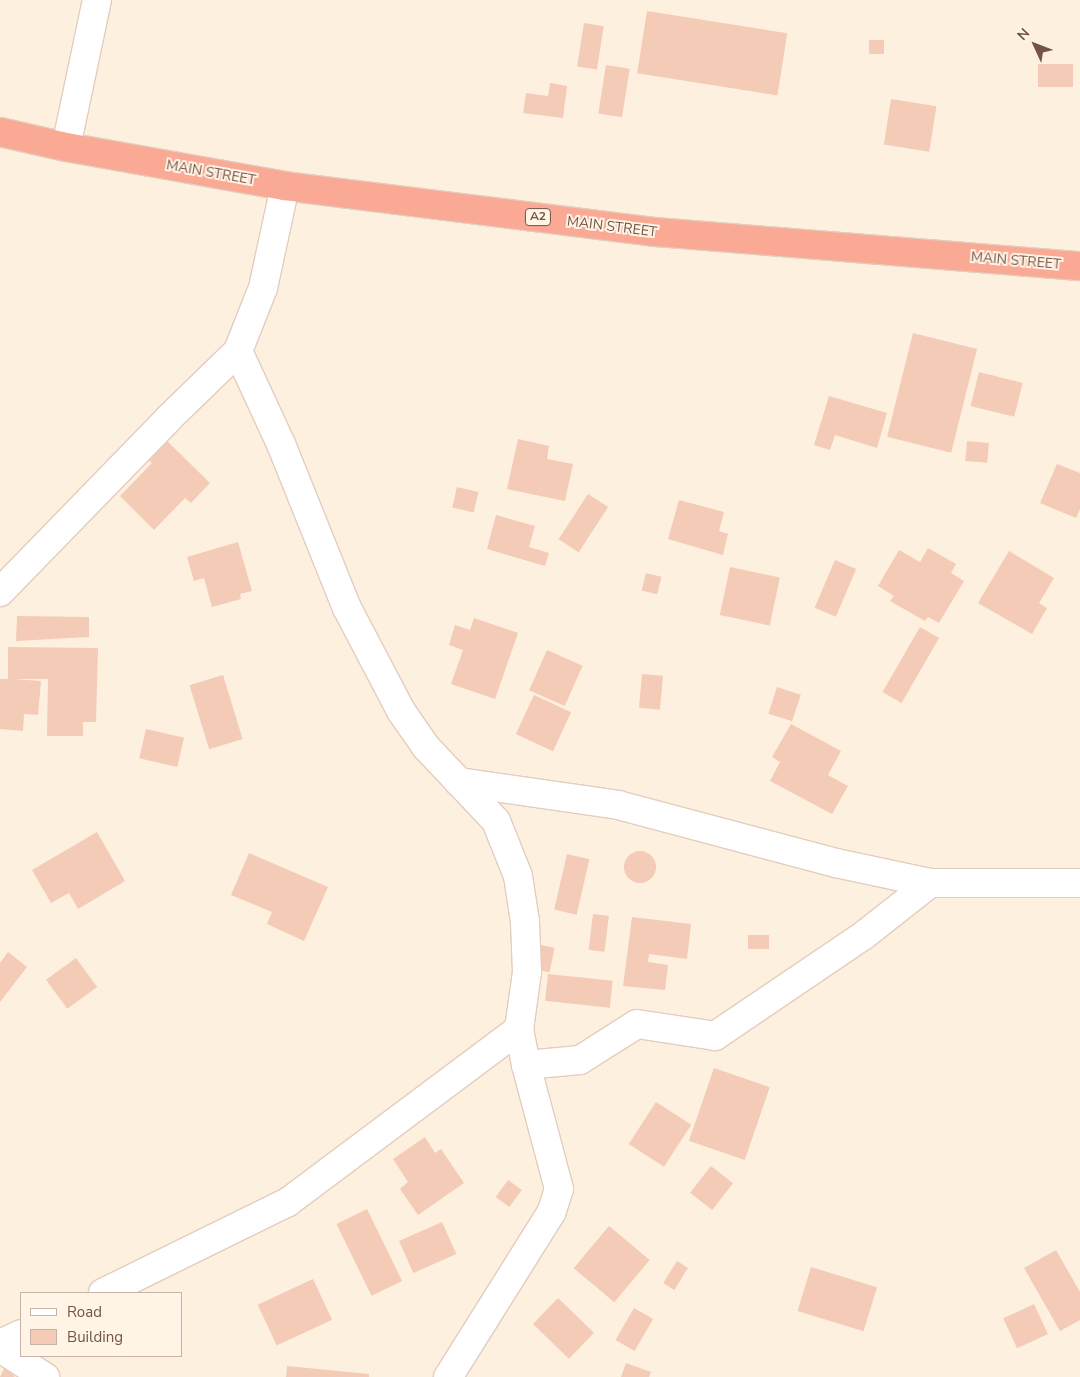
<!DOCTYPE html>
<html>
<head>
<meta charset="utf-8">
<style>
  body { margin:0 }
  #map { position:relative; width:1080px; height:1377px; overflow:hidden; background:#fdf0df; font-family:"Nunito Sans",sans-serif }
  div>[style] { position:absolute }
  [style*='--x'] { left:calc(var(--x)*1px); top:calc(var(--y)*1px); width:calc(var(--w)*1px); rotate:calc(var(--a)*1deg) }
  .building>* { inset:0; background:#f3cbb6; transform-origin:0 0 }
  .round { border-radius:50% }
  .roads { filter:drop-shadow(1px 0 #e3cdbe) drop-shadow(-1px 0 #e3cdbe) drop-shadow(0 1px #e3cdbe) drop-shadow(0 -1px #e3cdbe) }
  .minor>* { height:28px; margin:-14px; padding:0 14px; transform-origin:14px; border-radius:14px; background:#fff }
  .highway>* { height:28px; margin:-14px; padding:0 14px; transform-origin:14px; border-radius:14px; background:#f9a994 }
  span { translate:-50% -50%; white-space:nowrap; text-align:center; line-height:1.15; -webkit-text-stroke:4px #fff4e6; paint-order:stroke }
  .shield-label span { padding:1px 4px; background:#fff4e6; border:1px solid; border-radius:4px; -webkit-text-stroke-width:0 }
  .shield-label { font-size:12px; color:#735446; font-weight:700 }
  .street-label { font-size:14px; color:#735446 }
  .legend { position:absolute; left:20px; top:1292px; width:162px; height:65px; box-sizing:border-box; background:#fff4e6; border:1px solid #c7b4a6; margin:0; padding:6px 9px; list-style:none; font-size:15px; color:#735446 }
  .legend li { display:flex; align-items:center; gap:10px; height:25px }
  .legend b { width:25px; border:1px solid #c7b4a6 }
  .north { position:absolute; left:1010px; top:20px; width:50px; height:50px; -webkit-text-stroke:4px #fff4e6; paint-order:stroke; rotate:313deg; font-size:14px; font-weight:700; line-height:20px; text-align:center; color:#735446 }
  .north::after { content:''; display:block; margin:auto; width:18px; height:22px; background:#735446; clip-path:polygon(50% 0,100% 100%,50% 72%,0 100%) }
</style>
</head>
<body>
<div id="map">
  <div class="building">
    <div style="left:647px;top:11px;width:142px;height:63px;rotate:9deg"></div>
    <div style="left:584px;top:23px;width:20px;height:44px;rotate:9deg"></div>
    <div style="left:869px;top:40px;width:15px;height:14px"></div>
    <div style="left:1038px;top:64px;width:35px;height:23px"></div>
    <div style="left:606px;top:65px;width:24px;height:49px;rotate:9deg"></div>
    <div style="clip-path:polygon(550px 83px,567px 86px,563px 118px,523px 113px,526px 93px,548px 96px)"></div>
    <div style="left:891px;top:99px;width:46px;height:46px;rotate:9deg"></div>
    <div style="left:913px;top:333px;width:66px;height:107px;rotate:14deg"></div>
    <div style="left:979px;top:372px;width:45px;height:35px;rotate:14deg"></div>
    <div style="clip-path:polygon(829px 396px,887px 413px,877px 448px,835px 435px,830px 450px,814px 445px)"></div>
    <div style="clip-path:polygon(163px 437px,210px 483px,191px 503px,185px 498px,154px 530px,120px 496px,152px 463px,145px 456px)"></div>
    <div style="clip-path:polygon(518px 439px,549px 446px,547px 459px,573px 464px,565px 501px,507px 489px)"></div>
    <div style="left:967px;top:441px;width:22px;height:20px;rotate:5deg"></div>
    <div style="clip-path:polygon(1057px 464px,1080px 473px,1080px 509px,1076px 518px,1040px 503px)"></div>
    <div style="left:457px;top:487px;width:22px;height:21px;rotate:13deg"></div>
    <div style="left:588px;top:494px;width:24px;height:54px;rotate:33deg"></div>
    <div style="clip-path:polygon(679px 500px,724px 512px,719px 531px,728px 534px,723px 555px,668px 539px)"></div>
    <div style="clip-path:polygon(496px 515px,535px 526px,529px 547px,549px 553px,545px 566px,487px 549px)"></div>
    <div style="clip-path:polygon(238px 542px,252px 591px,240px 594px,241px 599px,212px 607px,204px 578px,194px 581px,187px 557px)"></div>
    <div style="clip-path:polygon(928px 548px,956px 564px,951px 573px,964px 581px,939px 623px,928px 617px,925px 621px,890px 601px,894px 596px,878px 586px,899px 550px,920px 562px)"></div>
    <div style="clip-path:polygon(1009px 551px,1054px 578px,1039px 603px,1047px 608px,1032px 634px,978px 603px)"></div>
    <div style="left:835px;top:560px;width:23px;height:52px;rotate:23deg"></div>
    <div style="left:730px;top:567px;width:51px;height:49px;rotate:12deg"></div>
    <div style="left:646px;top:573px;width:16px;height:18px;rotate:14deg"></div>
    <div style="clip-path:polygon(17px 616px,89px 617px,89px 637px,16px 641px)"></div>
    <div style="clip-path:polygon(474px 618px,518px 633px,495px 699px,451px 684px,463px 650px,449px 645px,455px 625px,470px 630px)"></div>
    <div style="left:920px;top:627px;width:22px;height:75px;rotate:30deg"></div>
    <div style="clip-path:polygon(8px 647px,98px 648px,96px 722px,83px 722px,83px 736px,47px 736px,48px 679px,13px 679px,41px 681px,38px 715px,24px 714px,23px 731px,0 729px,0 679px,8px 679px)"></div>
    <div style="left:547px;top:650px;width:39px;height:44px;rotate:24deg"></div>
    <div style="left:642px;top:674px;width:21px;height:34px;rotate:5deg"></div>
    <div style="left:223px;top:675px;width:67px;height:35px;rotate:73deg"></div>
    <div style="left:777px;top:687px;width:25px;height:28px;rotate:18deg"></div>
    <div style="left:534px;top:695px;width:41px;height:43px;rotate:25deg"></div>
    <div style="clip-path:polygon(791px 724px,841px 751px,828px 775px,848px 786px,832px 814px,770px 781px,780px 762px,772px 757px)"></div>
    <div style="left:146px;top:729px;width:39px;height:30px;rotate:13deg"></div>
    <div style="clip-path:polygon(97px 832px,125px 881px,78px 909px,69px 893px,51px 903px,32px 870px)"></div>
    <div class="round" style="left:624px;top:851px;width:32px;height:32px"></div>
    <div style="clip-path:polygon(249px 853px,328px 887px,304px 941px,267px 924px,272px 912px,231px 895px)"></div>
    <div style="left:567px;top:854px;width:23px;height:57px;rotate:13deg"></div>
    <div style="left:593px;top:914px;width:16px;height:36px;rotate:7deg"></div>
    <div style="clip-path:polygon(632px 917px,691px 924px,687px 959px,649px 954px,648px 962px,668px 965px,665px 990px,623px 986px)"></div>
    <div style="left:748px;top:935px;width:21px;height:14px"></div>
    <div style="left:541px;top:945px;width:14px;height:25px;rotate:12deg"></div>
    <div style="clip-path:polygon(8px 952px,27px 967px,0 1002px,0 963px)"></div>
    <div style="left:76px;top:958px;width:36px;height:37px;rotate:54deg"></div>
    <div style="left:548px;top:974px;width:65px;height:27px;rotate:6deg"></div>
    <div style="left:714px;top:1068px;width:59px;height:77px;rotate:19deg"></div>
    <div style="left:656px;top:1102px;width:42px;height:50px;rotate:33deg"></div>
    <div style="clip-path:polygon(425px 1137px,435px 1153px,441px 1149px,464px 1183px,418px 1215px,400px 1189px,408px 1182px,393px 1159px)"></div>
    <div style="left:711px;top:1166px;width:28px;height:34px;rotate:38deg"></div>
    <div style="left:508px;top:1180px;width:17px;height:21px;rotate:36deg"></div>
    <div style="left:367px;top:1209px;width:80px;height:34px;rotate:64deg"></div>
    <div style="left:442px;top:1222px;width:35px;height:47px;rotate:66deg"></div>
    <div style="left:609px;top:1226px;width:53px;height:55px;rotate:40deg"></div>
    <div style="clip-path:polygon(1056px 1250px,1080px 1292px,1080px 1320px,1060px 1331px,1024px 1268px)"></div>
    <div style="left:677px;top:1261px;width:13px;height:26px;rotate:32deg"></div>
    <div style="left:811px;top:1267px;width:69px;height:46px;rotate:17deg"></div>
    <div style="left:313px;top:1279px;width:45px;height:61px;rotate:65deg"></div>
    <div style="left:558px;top:1298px;width:50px;height:36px;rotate:44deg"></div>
    <div style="left:1034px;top:1304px;width:33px;height:34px;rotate:65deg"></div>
    <div style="left:634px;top:1308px;width:22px;height:37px;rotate:30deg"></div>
    <div style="clip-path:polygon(626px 1363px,651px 1372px,649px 1377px,621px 1377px)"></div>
    <div style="clip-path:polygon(287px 1366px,369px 1374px,369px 1377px,286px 1377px)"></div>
    <div style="clip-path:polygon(5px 1367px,15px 1377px,0 1377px)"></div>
  </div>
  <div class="roads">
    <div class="minor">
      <div style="--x:66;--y:147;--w:150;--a:-78.1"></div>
      <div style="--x:238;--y:351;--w:102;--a:65.2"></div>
      <div style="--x:281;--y:444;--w:177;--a:68.1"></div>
      <div style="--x:347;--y:608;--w:116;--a:62.3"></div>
      <div style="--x:401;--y:711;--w:44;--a:55.2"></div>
      <div style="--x:426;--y:747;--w:102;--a:46.6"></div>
      <div style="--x:496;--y:821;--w:59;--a:68.2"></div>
      <div style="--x:518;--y:876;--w:47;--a:81.3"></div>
      <div style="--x:525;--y:922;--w:50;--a:87.7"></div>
      <div style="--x:527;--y:972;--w:58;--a:98"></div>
      <div style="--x:519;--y:1029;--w:37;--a:79"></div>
      <div style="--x:526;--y:1065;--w:128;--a:75.1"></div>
      <div style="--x:559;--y:1189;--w:25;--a:108"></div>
      <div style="--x:551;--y:1213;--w:194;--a:122.1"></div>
      <div style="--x:0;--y:592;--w:241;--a:-45.8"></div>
      <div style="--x:168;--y:419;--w:98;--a:-44.2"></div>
      <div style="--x:238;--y:351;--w:68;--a:-68.4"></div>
      <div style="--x:263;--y:288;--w:104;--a:-77.8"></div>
      <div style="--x:459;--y:782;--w:161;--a:8.2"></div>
      <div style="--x:618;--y:805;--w:226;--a:14.9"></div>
      <div style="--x:836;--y:863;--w:96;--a:12"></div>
      <div style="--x:930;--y:883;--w:150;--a:0"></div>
      <div style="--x:526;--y:1065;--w:54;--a:-5.3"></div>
      <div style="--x:580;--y:1060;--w:67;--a:-32.3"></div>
      <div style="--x:637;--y:1024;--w:79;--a:8.7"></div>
      <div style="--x:715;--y:1036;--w:180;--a:-34.1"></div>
      <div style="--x:864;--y:935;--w:84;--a:-38.2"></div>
      <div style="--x:103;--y:1293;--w:206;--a:-26.2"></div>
      <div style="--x:288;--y:1202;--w:289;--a:-36.8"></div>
      <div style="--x:0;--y:1344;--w:23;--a:-25"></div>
      <div style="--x:0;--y:1348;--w:54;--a:32.8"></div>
    </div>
    <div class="highway">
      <div style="--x:0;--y:132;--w:68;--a:12.8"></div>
      <div style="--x:66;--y:147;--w:222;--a:10.1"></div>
      <div style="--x:285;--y:186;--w:374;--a:7.1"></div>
      <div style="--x:656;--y:232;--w:425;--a:4.6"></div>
    </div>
  </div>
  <div class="shield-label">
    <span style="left:538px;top:217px">A2</span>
  </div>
  <div class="street-label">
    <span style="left:211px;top:173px;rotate:10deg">MAIN STREET</span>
    <span style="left:612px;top:227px;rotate:7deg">MAIN STREET</span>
    <span style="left:1016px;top:261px;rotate:5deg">MAIN STREET</span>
  </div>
  <ul class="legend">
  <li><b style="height:6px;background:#fff"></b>Road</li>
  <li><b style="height:14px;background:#f3cbb6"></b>Building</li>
  </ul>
  <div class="north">N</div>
</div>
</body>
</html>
